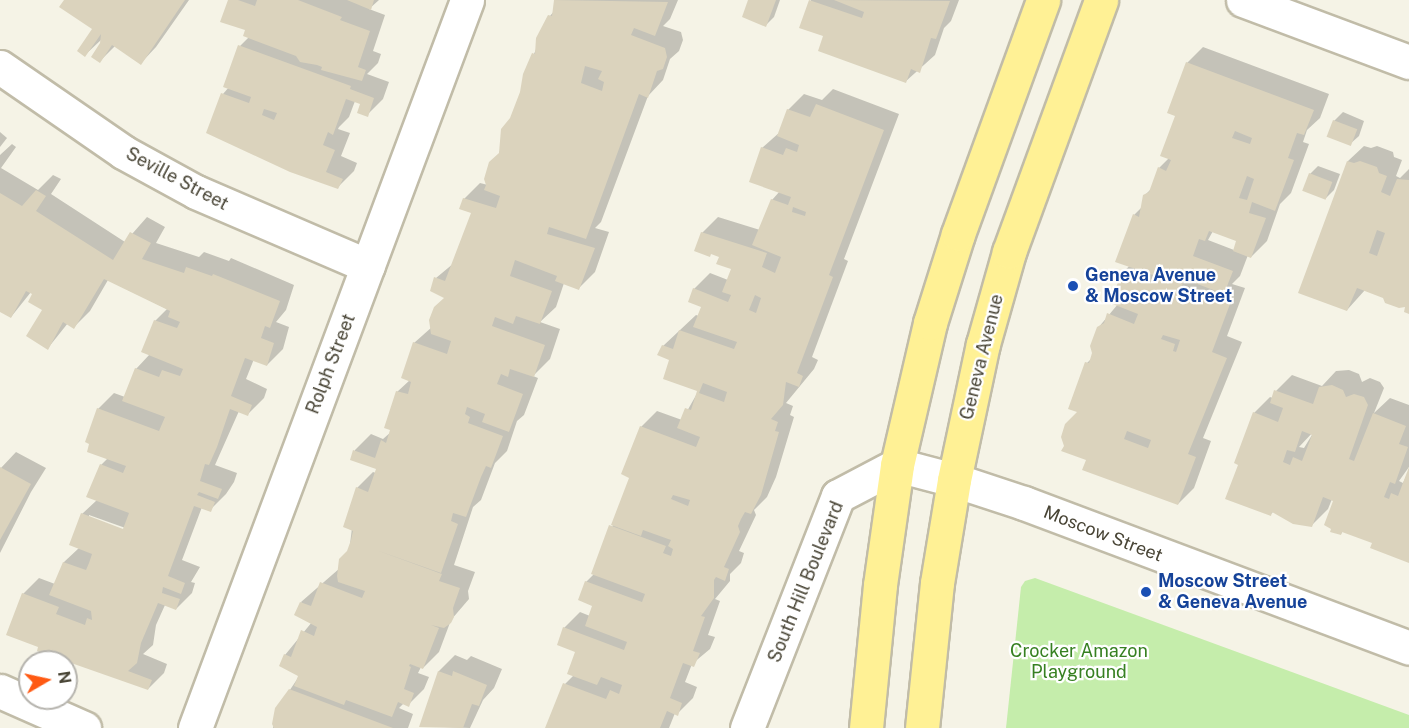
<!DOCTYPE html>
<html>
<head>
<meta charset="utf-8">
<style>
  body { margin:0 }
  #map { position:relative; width:1409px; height:728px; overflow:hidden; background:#f5f3e6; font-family:"Public Sans",sans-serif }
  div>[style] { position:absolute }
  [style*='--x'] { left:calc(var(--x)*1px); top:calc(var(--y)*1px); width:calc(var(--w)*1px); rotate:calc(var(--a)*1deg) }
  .green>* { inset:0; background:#c5edab }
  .shadow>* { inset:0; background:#0003 }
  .building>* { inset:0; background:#dbd3bd; transform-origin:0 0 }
  .roads { filter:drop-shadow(2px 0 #c1bca8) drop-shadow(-2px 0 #c1bca8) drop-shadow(0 2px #c1bca8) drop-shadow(0 -2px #c1bca8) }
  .minor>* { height:33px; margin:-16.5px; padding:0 16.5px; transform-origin:16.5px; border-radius:16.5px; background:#fff }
  .major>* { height:33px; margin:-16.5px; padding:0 16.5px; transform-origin:16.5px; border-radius:16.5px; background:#fff195 }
  .dots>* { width:16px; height:16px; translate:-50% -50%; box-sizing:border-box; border:3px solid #fff; border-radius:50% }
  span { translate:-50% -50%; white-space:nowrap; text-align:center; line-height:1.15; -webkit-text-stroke:4.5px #fff; paint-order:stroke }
  .street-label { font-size:18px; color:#484435 }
  .transit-label { font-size:18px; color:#164399; font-weight:700 }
  .left { translate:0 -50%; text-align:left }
  .park-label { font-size:18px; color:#378022 }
  .north { position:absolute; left:18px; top:650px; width:60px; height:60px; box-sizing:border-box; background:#fff; border:2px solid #b6b4ae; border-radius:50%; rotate:81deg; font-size:16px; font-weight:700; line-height:24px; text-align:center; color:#484435 }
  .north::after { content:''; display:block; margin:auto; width:21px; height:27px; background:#ff5a13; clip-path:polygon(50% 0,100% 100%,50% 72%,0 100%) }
</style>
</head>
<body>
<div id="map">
  <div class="green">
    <div style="clip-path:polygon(1035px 578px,1409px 715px,1409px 728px,1006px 728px,1021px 587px,1025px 581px)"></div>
  </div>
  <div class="shadow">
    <div style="clip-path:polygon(65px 0,189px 0,156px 47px,141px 63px,115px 46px,100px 61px,102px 39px,85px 55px,94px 28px)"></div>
    <div style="clip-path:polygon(230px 0,379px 0,369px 9px,385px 15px,373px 51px,381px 54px,378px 63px,367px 74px,389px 82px,383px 99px,367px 115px,362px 103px,355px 101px,349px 117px,339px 127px,338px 129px,350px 133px,341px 156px,357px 163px,354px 171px,338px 187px,223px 94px,229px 87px,240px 46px,249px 37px)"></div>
    <div style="clip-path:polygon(556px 0,678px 0,670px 19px,663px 26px,681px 32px,683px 40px,679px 51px,670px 59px,663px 80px,648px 96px,601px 222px,595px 228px,609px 232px,595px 272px,579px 288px,564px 283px,556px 307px,540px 322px,560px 329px,550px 359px,533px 376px,538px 378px,524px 415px,517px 421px,507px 451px,495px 463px,481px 500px,473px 507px,454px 565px,475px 572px,468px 591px,469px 599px,451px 620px,439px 652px,423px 668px,421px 667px,418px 673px,429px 677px,424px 689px,408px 705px,404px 703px,399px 708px,413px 714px,408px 728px,273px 728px,277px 709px,300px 675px,285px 655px,312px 622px,301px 602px,340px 568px,349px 552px,357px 488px,373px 472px,376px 473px,377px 468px,352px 459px,355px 450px,371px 434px,383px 439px,391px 432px,397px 392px,410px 380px,414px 343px,432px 327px,446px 298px,436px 278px,454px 263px,473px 212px,464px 199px,480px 183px,488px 185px,534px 54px,550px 16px,555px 10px)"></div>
    <div style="clip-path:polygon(750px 0,780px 0,774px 17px,766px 25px)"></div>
    <div style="clip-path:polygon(811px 0,959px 0,951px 21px,944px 28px,935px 55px,905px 82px,825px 36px,801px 27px)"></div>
    <div style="clip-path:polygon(evenodd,1203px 47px,1329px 94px,1320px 118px,1307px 130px,1303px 142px,1309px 144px,1291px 193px,1280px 204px,1267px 241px,1251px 257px,1248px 255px,1240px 276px,1232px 284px,1245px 288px,1227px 336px,1242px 342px,1203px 438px,1211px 441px,1194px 488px,1178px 504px,1088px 459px,1079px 411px,1087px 363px,1093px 357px,1098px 328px,1118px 304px,1123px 273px,1130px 265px,1134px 215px,1143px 206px,1144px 196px,1151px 189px,1159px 168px,1169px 158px,1187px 63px,1203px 47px,1213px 231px,1238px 240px,1234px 250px,1208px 240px,1213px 231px)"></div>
    <div style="clip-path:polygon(833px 89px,899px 114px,844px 259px,848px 261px,812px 357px,818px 360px,814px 369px,786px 403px,793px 406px,790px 415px,794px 417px,776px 477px,767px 497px,754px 510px,756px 515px,739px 551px,744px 553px,741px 563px,730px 574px,730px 581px,715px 599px,720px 601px,708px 635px,715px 637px,710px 649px,692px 664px,685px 682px,697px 687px,693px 698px,677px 714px,675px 713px,669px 728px,548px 728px,565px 684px,574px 675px,577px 651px,564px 628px,580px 612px,590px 616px,594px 605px,586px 582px,595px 573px,631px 477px,641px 427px,657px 411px,682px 420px,699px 390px,663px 346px,696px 315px,699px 316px,703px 306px,694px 289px,710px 273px,728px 280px,733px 268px,702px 233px,718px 217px,760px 230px,772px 200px,780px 191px,762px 148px,780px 132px,788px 110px,804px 94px,822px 100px)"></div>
    <div style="clip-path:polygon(1343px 112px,1364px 121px,1359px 136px,1350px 144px,1334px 121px)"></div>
    <div style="clip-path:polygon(0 132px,7px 138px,0 147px)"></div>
    <div style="clip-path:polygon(evenodd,12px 144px,16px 147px,1px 168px,38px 190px,53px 175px,61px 179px,51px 194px,125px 242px,147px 217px,165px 227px,156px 243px,199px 257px,204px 252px,229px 261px,231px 258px,294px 285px,286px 310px,276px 322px,289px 327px,283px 349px,267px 365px,254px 359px,246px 379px,267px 389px,264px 398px,248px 414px,239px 411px,215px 465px,237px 473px,234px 482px,226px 494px,210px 510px,202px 507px,182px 560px,200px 567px,191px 582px,195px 583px,192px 593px,176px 609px,165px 605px,156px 625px,153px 645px,143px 654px,167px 664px,164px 673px,148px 689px,40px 646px,23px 594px,39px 578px,55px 584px,64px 562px,79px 548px,82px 514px,97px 500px,101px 465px,108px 458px,98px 409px,114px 393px,125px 397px,136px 369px,150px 354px,155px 321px,167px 309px,108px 280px,90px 311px,74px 327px,68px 323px,48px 348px,44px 309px,34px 294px,31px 292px,11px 317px,0 311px,0 155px,12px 144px,89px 515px,131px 530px,130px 533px,89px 518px,89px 515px)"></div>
    <div style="clip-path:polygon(1364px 146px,1371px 148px,1377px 146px,1393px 152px,1394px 157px,1402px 160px,1396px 176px,1400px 178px,1409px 169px,1409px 312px,1407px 304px,1365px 290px,1347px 310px,1348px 161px)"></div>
    <div style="clip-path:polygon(1318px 166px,1340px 174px,1334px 190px,1326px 198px,1310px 174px)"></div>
    <div style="clip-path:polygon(evenodd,1349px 370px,1359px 374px,1362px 382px,1370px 378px,1380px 382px,1384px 388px,1374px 413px,1390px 398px,1409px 405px,1409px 467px,1399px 481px,1403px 483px,1409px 470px,1409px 561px,1374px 542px,1343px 531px,1341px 534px,1335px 500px,1332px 499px,1328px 509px,1312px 525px,1274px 511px,1271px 514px,1240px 464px,1254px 413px,1270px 397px,1273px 398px,1276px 391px,1292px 375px,1322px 386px,1336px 371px,1349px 370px,1315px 430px,1304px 448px,1299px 447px,1315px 430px)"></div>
    <div style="clip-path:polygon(16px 452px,46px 468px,31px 492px,0 553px,0 469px)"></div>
    <div style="clip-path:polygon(455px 655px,467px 660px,471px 656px,502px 669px,494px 688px,483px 700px,470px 728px,421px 726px,439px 671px)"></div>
  </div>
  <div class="building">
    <div style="clip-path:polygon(64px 0,185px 0,141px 65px,112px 45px,100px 63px,91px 57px,100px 43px,101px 34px,85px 57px,77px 51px,92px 29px,59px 7px)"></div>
    <div style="clip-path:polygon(228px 0,238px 0,255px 6px,257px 0,298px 0,342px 17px,340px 20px,370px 31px,358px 67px,366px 70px,362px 81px,321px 70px,322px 67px,317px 65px,300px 62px,296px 56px,243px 36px,245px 30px,220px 22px)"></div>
    <div style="clip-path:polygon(347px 0,374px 0,371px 10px)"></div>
    <div style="clip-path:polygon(evenodd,554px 0,668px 2px,655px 36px,634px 28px,631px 35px,665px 48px,667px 57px,663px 69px,657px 71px,648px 98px,639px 94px,586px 239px,549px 227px,547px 234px,595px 248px,579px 290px,555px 281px,557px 276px,515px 260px,510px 276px,552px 291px,540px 324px,516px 316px,513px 324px,495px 317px,492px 326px,545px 345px,534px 377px,510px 369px,508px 377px,501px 374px,497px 384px,523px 394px,509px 432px,482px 422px,485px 414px,467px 407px,465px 414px,470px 417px,468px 423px,503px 436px,491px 468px,486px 466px,481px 477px,466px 517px,453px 513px,451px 521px,458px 524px,441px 573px,376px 550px,442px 574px,439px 581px,460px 588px,453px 608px,454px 617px,451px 623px,444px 628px,431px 625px,439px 628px,423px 669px,410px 664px,409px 666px,411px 667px,404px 689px,414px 693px,409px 707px,398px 702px,392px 717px,346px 700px,344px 705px,294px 686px,298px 676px,279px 666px,284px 654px,291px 657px,301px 630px,314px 636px,317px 627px,294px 615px,300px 602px,311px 606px,320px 582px,362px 598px,365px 591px,338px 582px,337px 576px,339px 559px,347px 551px,351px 540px,353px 531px,343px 527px,356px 487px,368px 492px,376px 469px,350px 460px,353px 450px,375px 458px,381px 440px,386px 443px,390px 430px,384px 428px,396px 391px,408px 394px,411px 382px,401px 378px,413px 342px,447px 354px,451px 341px,431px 334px,429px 320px,434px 307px,444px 298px,430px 291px,434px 277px,445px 281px,471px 213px,459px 209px,463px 198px,496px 208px,500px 196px,484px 190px,486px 185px,484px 179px,489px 162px,499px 153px,501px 129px,510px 118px,520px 92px,523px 74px,532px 53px,535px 54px,536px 38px,548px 15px,552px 16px,554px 0,585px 66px,602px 71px,598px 79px,604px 82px,602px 91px,581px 83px,585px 66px)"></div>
    <div style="clip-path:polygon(748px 0,776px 0,766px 27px,742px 17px)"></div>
    <div style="clip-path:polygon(809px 0,862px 18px,864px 12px,834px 0,950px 1px,936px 39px,931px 38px,920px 73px,911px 69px,906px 83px,818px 51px,823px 36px,799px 28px)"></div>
    <div style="clip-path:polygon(evenodd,238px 45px,351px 86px,350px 89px,374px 98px,368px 117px,357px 113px,360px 104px,346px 99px,333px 135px,328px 132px,323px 145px,335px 150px,326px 172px,343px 179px,338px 189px,290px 172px,206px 133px,221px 93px,249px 103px,251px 97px,223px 87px,238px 45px,264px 109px,277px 113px,274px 120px,262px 115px,264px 109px)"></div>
    <div style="clip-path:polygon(evenodd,1186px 62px,1314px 110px,1304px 135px,1297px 133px,1288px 158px,1294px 160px,1275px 211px,1252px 202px,1249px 213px,1266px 218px,1251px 258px,1233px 251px,1236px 241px,1209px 231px,1205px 241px,1199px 239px,1193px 256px,1233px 271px,1224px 294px,1184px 279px,1182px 286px,1230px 304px,1212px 352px,1227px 358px,1188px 454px,1196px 457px,1178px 505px,1082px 470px,1086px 460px,1061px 451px,1064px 446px,1061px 437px,1065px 424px,1077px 412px,1068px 409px,1085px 362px,1089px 363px,1092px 353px,1090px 346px,1097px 327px,1104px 323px,1107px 313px,1134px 324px,1138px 314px,1110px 303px,1122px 272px,1150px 283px,1153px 275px,1115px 262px,1133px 214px,1139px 217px,1143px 195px,1149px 192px,1158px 167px,1166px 171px,1171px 160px,1160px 156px,1175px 116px,1167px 113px,1186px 62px,1235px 131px,1252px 138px,1250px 144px,1232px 138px,1235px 131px,1186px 62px,1247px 176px,1254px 179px,1247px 200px,1239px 198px,1247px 176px,1186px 62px,1163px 335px,1180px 340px,1176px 352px,1173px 351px,1175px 344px,1161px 339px,1163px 335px,1186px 62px,1127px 431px,1151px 440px,1148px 448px,1124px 439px,1127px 431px)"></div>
    <div style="clip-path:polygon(evenodd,816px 104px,884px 130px,829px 275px,833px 277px,797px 373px,803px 376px,799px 387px,786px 382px,783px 405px,771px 419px,778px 422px,775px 431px,779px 432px,761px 495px,751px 514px,745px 512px,741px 519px,738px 526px,740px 532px,724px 567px,729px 569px,725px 581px,716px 577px,714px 580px,714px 598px,701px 616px,705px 617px,693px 651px,700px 653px,694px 667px,683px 663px,670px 698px,682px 703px,678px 716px,667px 711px,660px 728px,545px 728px,563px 683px,606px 699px,610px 690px,619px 694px,622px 685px,601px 677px,597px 685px,567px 674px,575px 652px,557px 645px,563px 627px,624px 650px,627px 642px,585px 626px,592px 606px,578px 600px,585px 581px,642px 602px,645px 594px,591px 574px,609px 525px,666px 546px,663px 553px,671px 556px,673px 549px,668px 546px,671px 540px,643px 530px,641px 536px,611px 525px,629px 478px,621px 474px,640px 426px,696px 447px,700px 437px,677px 428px,685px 408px,691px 410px,697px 391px,663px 379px,669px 360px,657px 355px,662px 345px,673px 349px,679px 330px,734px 349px,737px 342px,693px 327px,701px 307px,688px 302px,693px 288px,728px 302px,731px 295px,722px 292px,731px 269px,716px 264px,719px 257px,711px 254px,710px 257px,694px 251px,701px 232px,767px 253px,762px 267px,775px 273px,781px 257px,752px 245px,771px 199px,788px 205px,791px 197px,749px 182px,761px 147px,783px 155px,786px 148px,797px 152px,799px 145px,777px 136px,787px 109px,810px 117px,816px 104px,793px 207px,806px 212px,805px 216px,792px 212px,793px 207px,816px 104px,755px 295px,761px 298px,756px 313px,749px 310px,755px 295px,816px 104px,703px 383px,727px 392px,724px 402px,699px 393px,703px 383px,816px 104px,673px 495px,690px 500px,688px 506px,671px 499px,673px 495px)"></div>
    <div style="left:1333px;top:120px;width:26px;height:18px;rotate:21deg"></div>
    <div style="clip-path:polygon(evenodd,1347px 161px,1354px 163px,1360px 161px,1377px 167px,1379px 173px,1387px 176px,1381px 192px,1390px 196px,1397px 179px,1409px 180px,1409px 314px,1404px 312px,1405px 307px,1399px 308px,1385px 303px,1383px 298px,1357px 288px,1347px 311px,1298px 293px,1347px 161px,1377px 230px,1385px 233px,1377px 256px,1369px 253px,1377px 230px)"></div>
    <div style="left:1309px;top:173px;width:25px;height:19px;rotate:21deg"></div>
    <div style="clip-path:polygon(36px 190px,46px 196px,36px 211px,113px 260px,130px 232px,151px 243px,142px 259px,184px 273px,186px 267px,212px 276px,213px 274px,280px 301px,270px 328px,265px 326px,261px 338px,274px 343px,267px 366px,245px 358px,231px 396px,252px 405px,248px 416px,230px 409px,217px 447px,209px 465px,205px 464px,200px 481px,222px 489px,218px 499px,199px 492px,197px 495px,215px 502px,211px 512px,194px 506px,168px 576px,185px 583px,181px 594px,163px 587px,162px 593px,180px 599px,176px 610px,158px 603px,141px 643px,137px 663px,128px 671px,152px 680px,148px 690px,37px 651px,38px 647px,6px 635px,22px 593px,59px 607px,56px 614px,85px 625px,87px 618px,92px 620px,91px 611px,49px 595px,63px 562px,86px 570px,89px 563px,92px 554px,69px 545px,81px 513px,123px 529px,129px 513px,86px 497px,100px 464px,123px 473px,126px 466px,87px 452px,89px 444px,85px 442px,97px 408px,159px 431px,165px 417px,122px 401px,135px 368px,159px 377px,162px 370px,180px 376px,183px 369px,141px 352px,154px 320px,177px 328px,180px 322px,168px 317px,170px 311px,104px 279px,74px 329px,63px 322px,48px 350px,26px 336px,42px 310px,28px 302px,32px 294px,26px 291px,11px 318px,0 312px,0 193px,22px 206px)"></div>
    <div style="clip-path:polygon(evenodd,1332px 385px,1343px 390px,1346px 397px,1354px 394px,1364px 397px,1368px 405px,1349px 459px,1354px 461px,1373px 413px,1406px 426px,1399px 444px,1408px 447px,1395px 484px,1390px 482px,1384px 497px,1389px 499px,1391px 493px,1398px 496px,1409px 467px,1409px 563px,1370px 548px,1372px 543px,1342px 532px,1341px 535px,1330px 532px,1331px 529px,1324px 525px,1333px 501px,1323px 497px,1312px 527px,1293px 524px,1272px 512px,1271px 516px,1225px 499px,1238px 465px,1234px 463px,1253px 412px,1278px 422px,1283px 408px,1270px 403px,1274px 390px,1313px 404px,1319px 387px,1332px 385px,1302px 431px,1312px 435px,1302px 461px,1293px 457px,1290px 465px,1283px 462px,1287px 450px,1295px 452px,1302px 431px)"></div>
    <div style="clip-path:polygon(0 467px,31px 484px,0 540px)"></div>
    <div style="clip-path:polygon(438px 671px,452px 676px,453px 671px,487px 685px,479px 706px,472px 704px,463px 728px,419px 727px)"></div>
    <div style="clip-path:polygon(289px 689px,393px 728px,274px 728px,272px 724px,275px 708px)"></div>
  </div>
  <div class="roads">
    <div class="minor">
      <div style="--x:1243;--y:0;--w:177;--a:20.5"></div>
      <div style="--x:0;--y:67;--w:150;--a:34.6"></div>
      <div style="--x:123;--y:152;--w:83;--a:28.7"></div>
      <div style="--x:196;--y:192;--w:187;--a:23.3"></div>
      <div style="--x:0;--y:691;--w:92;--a:23.8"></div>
      <div style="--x:195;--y:728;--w:777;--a:-69.51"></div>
      <div style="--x:747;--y:728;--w:249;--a:-68.6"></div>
      <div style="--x:838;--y:496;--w:67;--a:-27.7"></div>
      <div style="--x:897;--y:465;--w:59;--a:14.7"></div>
      <div style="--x:954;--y:480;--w:74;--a:18.2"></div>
      <div style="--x:1024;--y:503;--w:411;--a:20.6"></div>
    </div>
    <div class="major">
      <div style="--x:866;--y:728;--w:144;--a:-84.4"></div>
      <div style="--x:880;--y:585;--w:121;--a:-81.9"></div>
      <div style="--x:897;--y:465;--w:146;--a:-76.9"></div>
      <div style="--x:930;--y:323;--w:93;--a:-72.5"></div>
      <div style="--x:958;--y:234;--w:249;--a:-70"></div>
      <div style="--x:922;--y:728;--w:146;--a:-84.1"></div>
      <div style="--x:937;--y:583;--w:104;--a:-80.6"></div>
      <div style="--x:954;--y:480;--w:139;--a:-78"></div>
      <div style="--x:983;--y:344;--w:96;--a:-74.2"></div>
      <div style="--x:1009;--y:252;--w:268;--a:-69.9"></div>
    </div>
  </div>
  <div class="dots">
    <div style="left:1073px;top:286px;background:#1a4fb4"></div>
    <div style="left:1146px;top:592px;background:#1a4fb4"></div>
  </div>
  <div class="street-label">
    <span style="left:177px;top:179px;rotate:28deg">Seville Street</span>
    <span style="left:982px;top:357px;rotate:-76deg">Geneva Avenue</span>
    <span style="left:331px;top:364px;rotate:-69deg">Rolph Street</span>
    <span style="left:1103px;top:534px;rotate:21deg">Moscow Street</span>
    <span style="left:806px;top:582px;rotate:-68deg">South Hill Boulevard</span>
  </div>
  <div class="transit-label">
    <span class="left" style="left:1085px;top:286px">Geneva Avenue<br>&amp; Moscow Street</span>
    <span class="left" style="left:1158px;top:592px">Moscow Street<br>&amp; Geneva Avenue</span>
  </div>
  <div class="park-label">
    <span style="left:1079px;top:662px">Crocker Amazon<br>Playground</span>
  </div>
  <div class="north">N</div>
</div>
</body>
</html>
